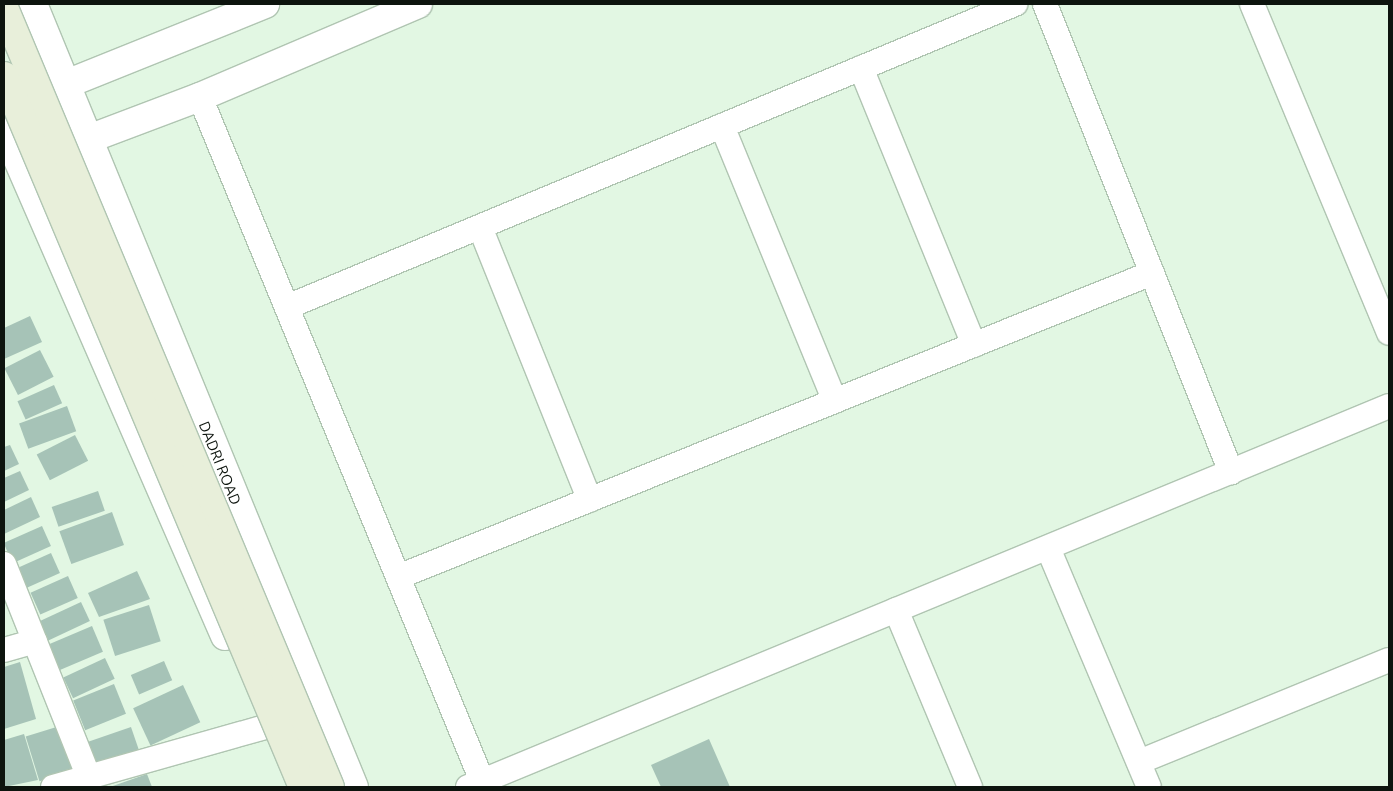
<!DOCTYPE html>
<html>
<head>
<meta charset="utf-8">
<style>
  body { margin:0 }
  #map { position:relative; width:1393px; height:791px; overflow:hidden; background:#e2f7e3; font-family:Ubuntu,sans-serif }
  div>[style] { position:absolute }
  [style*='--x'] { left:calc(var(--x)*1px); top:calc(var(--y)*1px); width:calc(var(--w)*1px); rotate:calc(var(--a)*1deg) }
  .building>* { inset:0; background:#a6c3b7; transform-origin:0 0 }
  .roads { filter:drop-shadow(1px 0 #b0c5b2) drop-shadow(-1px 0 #b0c5b2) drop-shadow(0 1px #b0c5b2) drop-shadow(0 -1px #b0c5b2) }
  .minor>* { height:24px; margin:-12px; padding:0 12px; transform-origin:12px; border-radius:12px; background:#fff }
  .tertiary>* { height:28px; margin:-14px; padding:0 14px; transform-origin:14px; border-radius:14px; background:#fff }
  .bridges { filter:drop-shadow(1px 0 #b0c5b2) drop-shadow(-1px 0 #b0c5b2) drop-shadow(0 1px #b0c5b2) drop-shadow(0 -1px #b0c5b2) }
  .secondary-bridge>* { height:28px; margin:-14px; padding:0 14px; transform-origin:14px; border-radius:14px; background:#e8efda }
  span { translate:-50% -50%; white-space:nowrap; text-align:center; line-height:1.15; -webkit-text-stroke:4.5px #fff; paint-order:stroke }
  .street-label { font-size:15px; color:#0d140e }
  .frame { position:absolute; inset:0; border:5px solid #0d140e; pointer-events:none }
</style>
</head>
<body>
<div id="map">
  <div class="building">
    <div style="clip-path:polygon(30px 316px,42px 342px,4px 359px,4px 328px)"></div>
    <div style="left:40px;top:350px;width:30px;height:40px;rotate:63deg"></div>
    <div style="left:54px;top:385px;width:20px;height:40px;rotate:66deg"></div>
    <div style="left:67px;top:406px;width:27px;height:51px;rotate:70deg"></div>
    <div style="left:75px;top:435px;width:29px;height:43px;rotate:63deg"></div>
    <div style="clip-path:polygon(10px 445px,19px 464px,4px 471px,4px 447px)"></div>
    <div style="clip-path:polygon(20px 471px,29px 490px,4px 502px,4px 478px)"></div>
    <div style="left:98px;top:491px;width:21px;height:49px;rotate:71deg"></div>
    <div style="clip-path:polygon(31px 497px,40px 517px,4px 534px,4px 510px)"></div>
    <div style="left:112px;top:512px;width:35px;height:56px;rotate:70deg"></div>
    <div style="left:42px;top:526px;width:22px;height:42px;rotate:66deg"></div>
    <div style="left:51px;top:553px;width:22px;height:46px;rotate:66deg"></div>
    <div style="clip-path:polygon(137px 571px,150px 599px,99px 617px,88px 593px)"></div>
    <div style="left:68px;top:576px;width:24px;height:41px;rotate:66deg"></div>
    <div style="left:81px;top:602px;width:21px;height:47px;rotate:65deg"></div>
    <div style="left:149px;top:605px;width:38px;height:48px;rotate:72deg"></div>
    <div style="left:92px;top:626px;width:28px;height:48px;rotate:67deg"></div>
    <div style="left:105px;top:658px;width:23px;height:46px;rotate:65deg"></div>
    <div style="left:164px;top:661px;width:21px;height:36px;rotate:67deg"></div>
    <div style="clip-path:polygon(20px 662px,36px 719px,4px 729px,4px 667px)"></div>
    <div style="left:114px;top:684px;width:32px;height:44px;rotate:68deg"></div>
    <div style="left:183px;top:685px;width:41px;height:55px;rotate:65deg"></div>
    <div style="left:63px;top:725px;width:47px;height:39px;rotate:73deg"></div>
    <div style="left:131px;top:727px;width:24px;height:46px;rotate:71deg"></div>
    <div style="clip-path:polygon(24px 734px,38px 780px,4px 787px,4px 740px)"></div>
    <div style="clip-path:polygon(709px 739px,730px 787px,661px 787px,651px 765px)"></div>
    <div style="clip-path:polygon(147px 774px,152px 787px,110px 787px)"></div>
  </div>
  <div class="roads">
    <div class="minor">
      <div style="--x:1045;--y:4;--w:504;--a:68.33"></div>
      <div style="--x:1252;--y:4;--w:356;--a:67.4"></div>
      <div style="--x:861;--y:68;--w:299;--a:67.8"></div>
      <div style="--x:200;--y:97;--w:740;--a:67.59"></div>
      <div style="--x:722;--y:126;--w:297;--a:67.7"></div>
      <div style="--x:480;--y:227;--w:294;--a:68.1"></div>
      <div style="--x:287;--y:307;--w:789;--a:-22.6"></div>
      <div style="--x:1048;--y:548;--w:259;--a:67.1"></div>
      <div style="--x:4;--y:564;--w:230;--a:68.3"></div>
      <div style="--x:398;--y:577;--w:813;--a:-21.96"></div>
      <div style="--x:896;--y:610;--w:192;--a:67.3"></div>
      <div style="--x:4;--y:650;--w:32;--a:-16"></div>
      <div style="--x:1139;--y:762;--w:270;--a:-22.2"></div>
      <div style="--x:53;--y:787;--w:220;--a:-15.8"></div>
      <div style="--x:468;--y:787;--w:997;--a:-22.47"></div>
    </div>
    <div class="tertiary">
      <div style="--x:33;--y:4;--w:846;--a:67.71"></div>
      <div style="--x:49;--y:91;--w:233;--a:-21.9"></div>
      <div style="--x:4;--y:128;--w:554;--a:66.49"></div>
      <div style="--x:70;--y:146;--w:139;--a:-20.7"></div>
      <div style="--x:200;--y:97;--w:237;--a:-23.1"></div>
    </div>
  </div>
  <div class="bridges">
    <div class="secondary-bridge">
      <div style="--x:4;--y:8;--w:844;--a:67.29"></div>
      <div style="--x:4;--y:76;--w:771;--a:67.19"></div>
    </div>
  </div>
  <div class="street-label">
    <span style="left:220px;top:463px;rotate:68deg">DADRI ROAD</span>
  </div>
  <div class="frame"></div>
</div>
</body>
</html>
